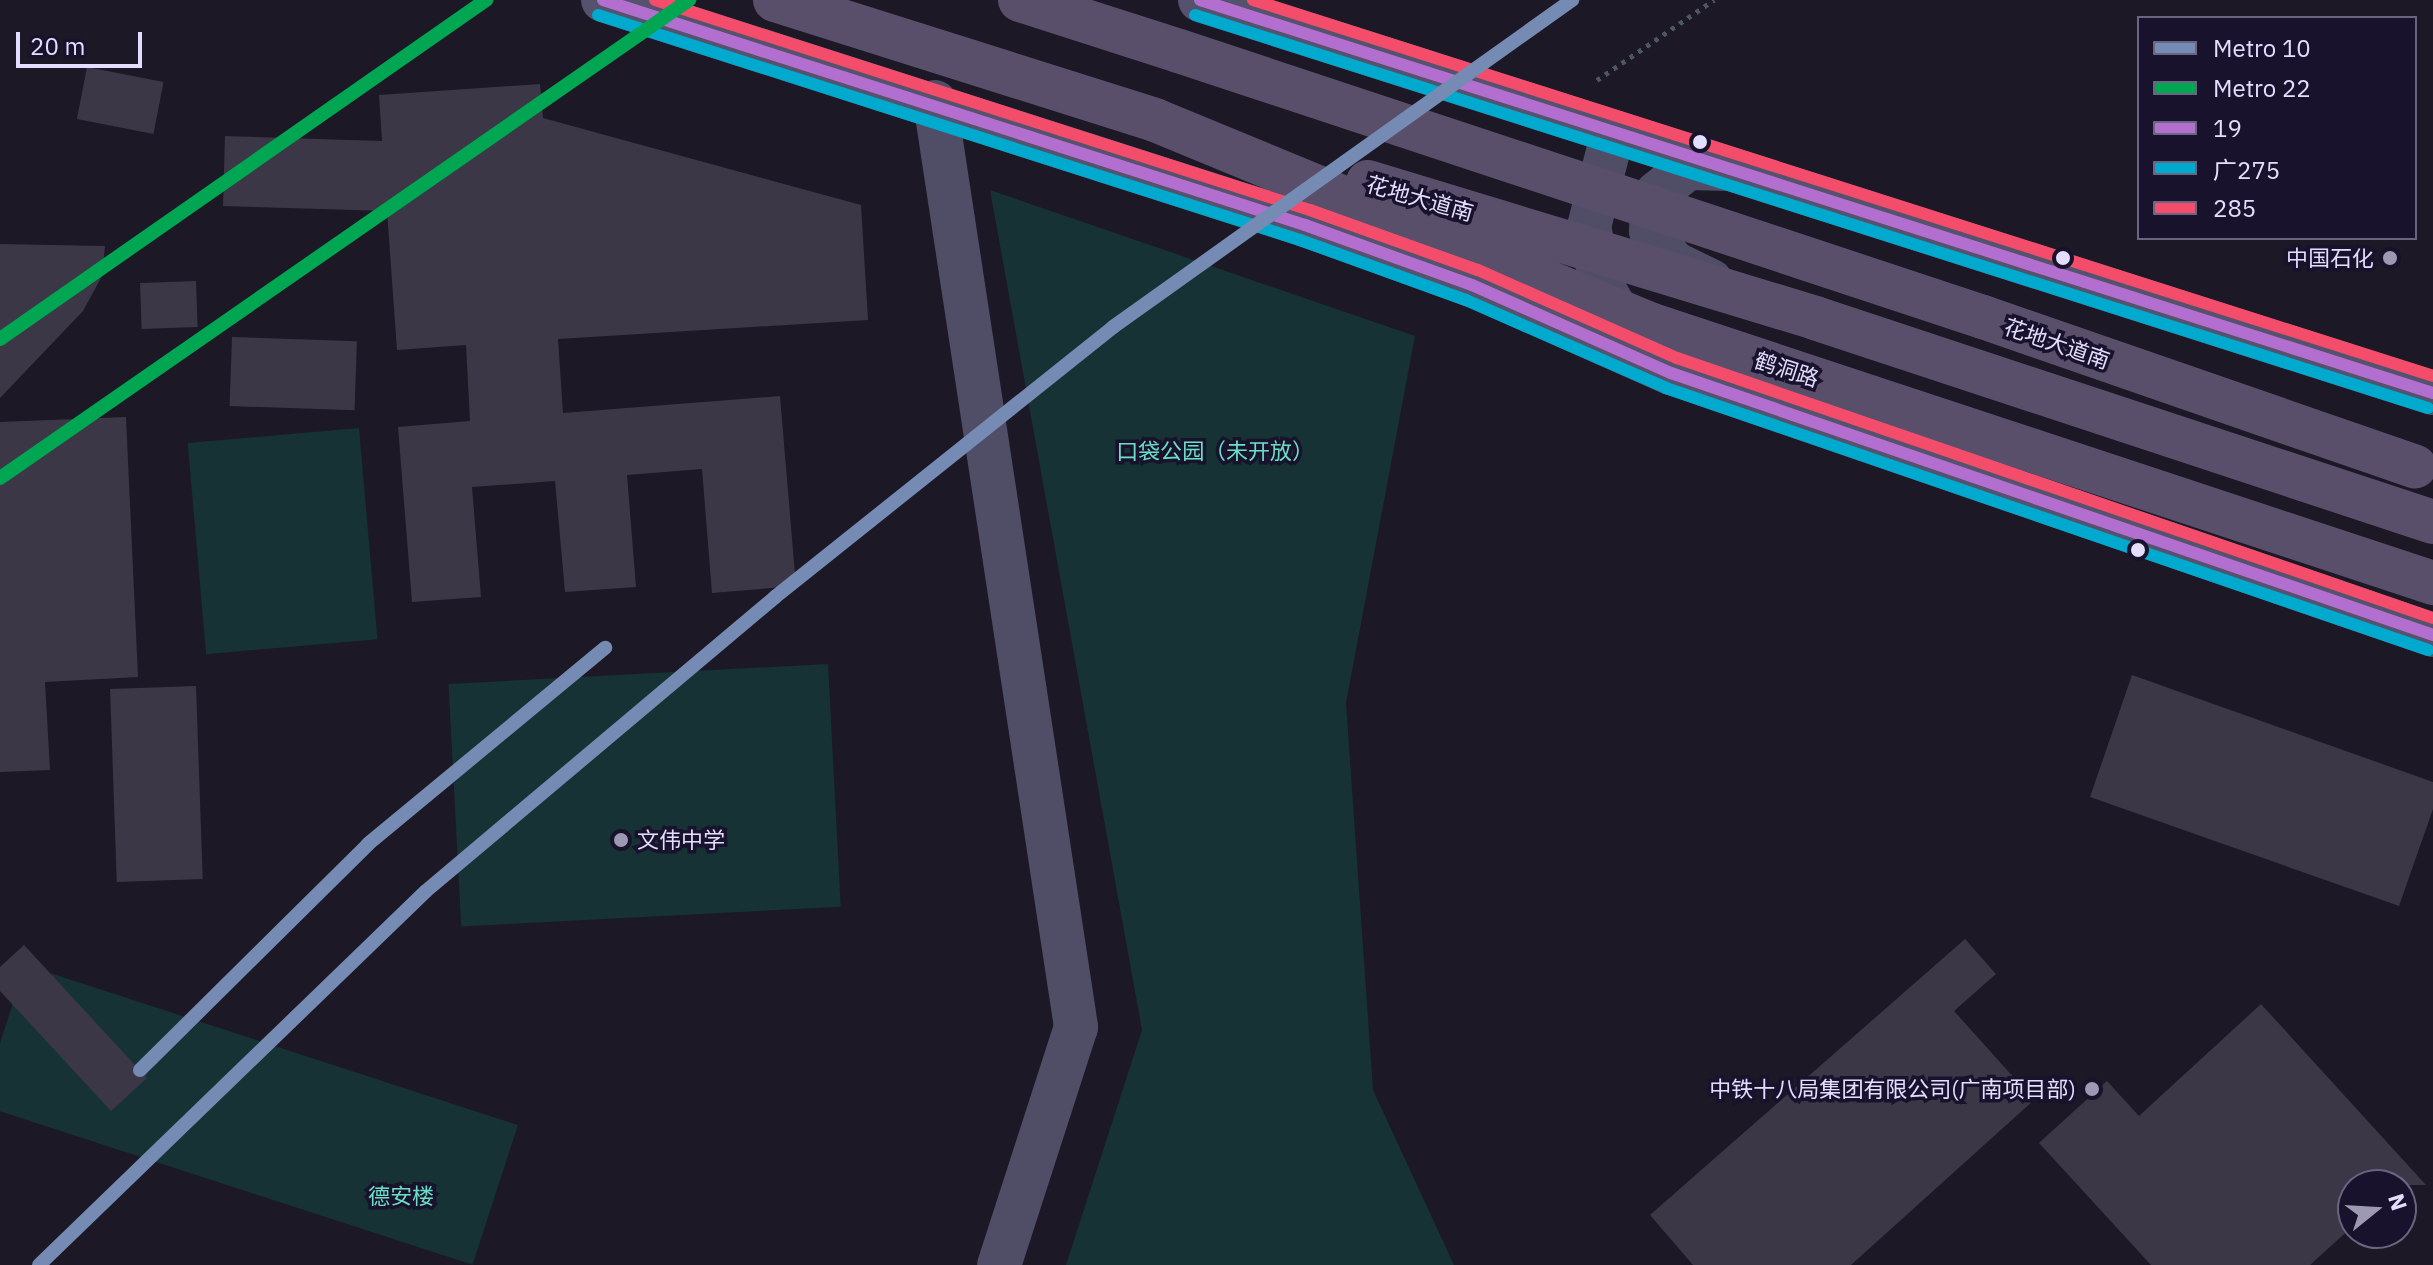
<!DOCTYPE html>
<html>
<head>
<meta charset="utf-8">
<style>
  body { margin:0 }
  #map { position:relative; width:2433px; height:1265px; overflow:hidden; background:#1c1826; font-family:"IBM Plex Sans","Noto Sans SC",sans-serif }
  div>[style] { position:absolute }
  [style*='--x'] { left:calc(var(--x)*1px); top:calc(var(--y)*1px); width:calc(var(--w)*1px); rotate:calc(var(--a)*1deg) }
  .green>* { inset:0; background:#163234; transform-origin:0 0 }
  .building>* { inset:0; background:#3b3747; transform-origin:0 0 }
  .path>* { height:5px; margin-top:-2.5px; transform-origin:0; background:repeating-linear-gradient(90deg,#4b5766 0 4px,transparent 0 10px) }
  .minor>* { height:44px; margin:-22px; padding:0 22px; transform-origin:22px; border-radius:22px; background:#504e67 }
  .tertiary>* { height:44px; margin:-22px; padding:0 22px; transform-origin:22px; border-radius:22px; background:#504e67 }
  .secondary>* { height:44px; margin:-22px; padding:0 22px; transform-origin:22px; border-radius:22px; background:#54526c }
  .primary>* { height:44px; margin:-22px; padding:0 22px; transform-origin:22px; border-radius:22px; background:#594f6a }
  .primary-bridge>* { height:44px; margin:-22px; padding:0 22px; transform-origin:22px; border-radius:22px; background:#594f6a }
  .bus-1>* { height:12px; margin:-6px; padding:0 6px; transform-origin:6px; border-radius:6px; background:#b36fd0 }
  .bus-2>* { height:12px; margin:-6px; padding:0 6px; transform-origin:6px; border-radius:6px; background:#00a9ce }
  .bus-3>* { height:12px; margin:-6px; padding:0 6px; transform-origin:6px; border-radius:6px; background:#f44d6c }
  .metro-1>* { height:14px; margin:-7px; padding:0 7px; transform-origin:7px; border-radius:7px; background:#758bb4 }
  .metro-2>* { height:14px; margin:-7px; padding:0 7px; transform-origin:7px; border-radius:7px; background:#00a651 }
  .dots>* { width:22px; height:22px; translate:-50% -50%; box-sizing:border-box; border:4px solid #18122c; border-radius:50% }
  span { translate:-50% -50%; white-space:nowrap; text-align:center; line-height:1.15; -webkit-text-stroke:7px #18122c; paint-order:stroke }
  .street-label { font-size:22px; color:#e3defe }
  .poi-label { font-size:22px; color:#e3defe }
  .right { translate:-100% -50%; text-align:right }
  .left { translate:0 -50%; text-align:left }
  .park-label { font-size:22px; color:#6adfc6 }
  .legend { position:absolute; left:2137px; top:16px; width:280px; height:224px; box-sizing:border-box; background:#18122c; border:2px solid #696480; margin:0; padding:10px 14px; list-style:none; font-size:24px; color:#e3defe }
  .legend li { display:flex; align-items:center; gap:16px; height:40px }
  .legend b { width:40px; border:2px solid #696480 }
  .north { position:absolute; left:2337px; top:1169px; width:80px; height:80px; box-sizing:border-box; background:#18122c; border:2px solid #696480; border-radius:50%; rotate:72deg; font-size:22px; font-weight:700; line-height:32px; text-align:center; color:#e3defe }
  .north::after { content:''; display:block; margin:auto; width:28px; height:36px; background:#9d99b2; clip-path:polygon(50% 0,100% 100%,50% 72%,0 100%) }
  .scale { position:absolute; left:16px; top:32px; width:126px; height:36px; box-sizing:border-box; border:4px solid #e3defe; border-top:0; padding-left:10px; font-size:24px; line-height:28px; white-space:nowrap; color:#e3defe; -webkit-text-stroke:6px #18122c; paint-order:stroke }
</style>
</head>
<body>
<div id="map">
  <div class="green">
    <div style="clip-path:polygon(990px 190px,1415px 336px,1346px 703px,1373px 1090px,1454px 1265px,1066px 1265px,1142px 1030px)"></div>
    <div style="left:359px;top:428px;width:212px;height:172px;rotate:85deg"></div>
    <div style="left:828px;top:664px;width:243px;height:380px;rotate:87deg"></div>
    <div style="left:518px;top:1125px;width:147px;height:518px;rotate:108deg"></div>
  </div>
  <div class="building">
    <div style="left:87px;top:67px;width:78px;height:53px;rotate:11deg"></div>
    <div style="clip-path:polygon(540px 84px,543px 118px,861px 205px,868px 320px,558px 339px,563px 413px,780px 396px,796px 586px,712px 593px,702px 469px,627px 475px,636px 587px,565px 592px,555px 481px,472px 487px,481px 597px,412px 602px,398px 427px,470px 421px,466px 345px,397px 350px,387px 211px,223px 206px,225px 136px,382px 141px,379px 95px)"></div>
    <div style="clip-path:polygon(0 244px,105px 246px,102px 276px,83px 311px,0 398px)"></div>
    <div style="left:196px;top:281px;width:46px;height:56px;rotate:88deg"></div>
    <div style="left:232px;top:337px;width:125px;height:69px;rotate:2deg"></div>
    <div style="clip-path:polygon(126px 417px,138px 677px,45px 682px,50px 770px,0 772px,0 422px)"></div>
    <div style="clip-path:polygon(2132px 675px,2433px 782px,2433px 809px,2399px 906px,2090px 797px)"></div>
    <div style="left:196px;top:686px;width:193px;height:86px;rotate:88deg"></div>
    <div style="clip-path:polygon(1965px 939px,1996px 974px,1954px 1011px,2034px 1100px,1851px 1265px,1693px 1265px,1650px 1215px)"></div>
    <div style="clip-path:polygon(24px 945px,147px 1078px,111px 1111px,0 991px,0 967px)"></div>
    <div style="clip-path:polygon(2261px 1004px,2426px 1185px,2353px 1185px,2353px 1226px,2310px 1265px,2151px 1265px,2039px 1143px,2107px 1081px,2139px 1116px)"></div>
  </div>
  <div class="path">
    <div style="--x:1597;--y:80;--w:142;--a:-34.4"></div>
  </div>
  <div class="minor">
    <div style="--x:935;--y:102;--w:936;--a:81.33"></div>
    <div style="--x:1076;--y:1027;--w:250;--a:107.9"></div>
    <div style="--x:1711;--y:281;--w:41;--a:-154.1"></div>
    <div style="--x:1674;--y:263;--w:23;--a:-130"></div>
    <div style="--x:1659;--y:245;--w:16;--a:-120"></div>
    <div style="--x:1651;--y:231;--w:24;--a:-88"></div>
    <div style="--x:1652;--y:207;--w:15;--a:-70"></div>
    <div style="--x:1657;--y:193;--w:40;--a:-39"></div>
    <div style="--x:1688;--y:168;--w:41;--a:1.4"></div>
  </div>
  <div class="tertiary">
    <div style="--x:1613;--y:132;--w:98;--a:104.2"></div>
    <div style="--x:1589;--y:227;--w:60;--a:77.6"></div>
    <div style="--x:1602;--y:286;--w:55;--a:59.2"></div>
  </div>
  <div class="secondary">
    <div style="--x:603;--y:0;--w:737;--a:17.77"></div>
    <div style="--x:1305;--y:225;--w:177;--a:19.8"></div>
    <div style="--x:1472;--y:285;--w:218;--a:23.9"></div>
    <div style="--x:1671;--y:373;--w:806;--a:18.97"></div>
    <div style="--x:1200;--y:0;--w:1294;--a:17.68"></div>
  </div>
  <div class="primary">
    <div style="--x:775;--y:0;--w:398;--a:17.5"></div>
    <div style="--x:1020;--y:0;--w:167;--a:17.8"></div>
  </div>
  <div class="primary-bridge">
    <div style="--x:1179;--y:51;--w:847;--a:18.31"></div>
    <div style="--x:1983;--y:317;--w:457;--a:19.1"></div>
    <div style="--x:1155;--y:120;--w:538;--a:22.41"></div>
    <div style="--x:1652;--y:325;--w:823;--a:18.28"></div>
    <div style="--x:1368;--y:182;--w:467;--a:16.9"></div>
    <div style="--x:1815;--y:318;--w:651;--a:18.27"></div>
  </div>
  <div class="bus-1">
    <div style="--x:603;--y:0;--w:737;--a:17.77"></div>
    <div style="--x:1305;--y:225;--w:177;--a:19.8"></div>
    <div style="--x:1472;--y:285;--w:218;--a:23.9"></div>
    <div style="--x:1671;--y:373;--w:806;--a:18.97"></div>
    <div style="--x:1200;--y:0;--w:1294;--a:17.68"></div>
  </div>
  <div class="bus-2">
    <div style="--x:598;--y:15;--w:737;--a:17.77"></div>
    <div style="--x:1300;--y:240;--w:177;--a:19.9"></div>
    <div style="--x:1466;--y:300;--w:219;--a:23.7"></div>
    <div style="--x:1666;--y:388;--w:806;--a:18.97"></div>
    <div style="--x:1195;--y:15;--w:1294;--a:17.68"></div>
  </div>
  <div class="bus-3">
    <div style="--x:655;--y:0;--w:688;--a:17.78"></div>
    <div style="--x:1310;--y:210;--w:178;--a:19.7"></div>
    <div style="--x:1478;--y:270;--w:218;--a:23.9"></div>
    <div style="--x:1677;--y:358;--w:799;--a:18.98"></div>
    <div style="--x:1253;--y:0;--w:1238;--a:17.67"></div>
  </div>
  <div class="metro-1">
    <div style="--x:140;--y:1070;--w:321;--a:-44.7"></div>
    <div style="--x:368;--y:844;--w:308;--a:-39.6"></div>
    <div style="--x:39;--y:1265;--w:538;--a:-44.02"></div>
    <div style="--x:426;--y:891;--w:456;--a:-40.1"></div>
    <div style="--x:775;--y:597;--w:433;--a:-38.6"></div>
    <div style="--x:1113;--y:327;--w:564;--a:-35.47"></div>
  </div>
  <div class="metro-2">
    <div style="--x:0;--y:339;--w:593;--a:-34.9"></div>
    <div style="--x:0;--y:478;--w:839;--a:-34.75"></div>
  </div>
  <div class="dots">
    <div style="left:1700px;top:142px;background:#e3defe"></div>
    <div style="left:2063px;top:258px;background:#e3defe"></div>
    <div style="left:2390px;top:258px;background:#9d99b2"></div>
    <div style="left:2138px;top:550px;background:#e3defe"></div>
    <div style="left:621px;top:840px;background:#9d99b2"></div>
    <div style="left:2092px;top:1089px;background:#9d99b2"></div>
  </div>
  <div class="street-label">
    <span style="left:1420px;top:198px;rotate:16deg">花地大道南</span>
    <span style="left:2057px;top:343px;rotate:19deg">花地大道南</span>
    <span style="left:1787px;top:369px;rotate:18deg">鹤洞路</span>
  </div>
  <div class="poi-label">
    <span class="right" style="left:2374px;top:258px">中国石化</span>
    <span class="left" style="left:637px;top:840px">文伟中学</span>
    <span class="right" style="left:2076px;top:1089px">中铁十八局集团有限公司(广南项目部)</span>
  </div>
  <div class="park-label">
    <span style="left:1215px;top:451px">口袋公园（未开放）</span>
    <span style="left:401px;top:1196px">德安楼</span>
  </div>
  <ul class="legend">
  <li><b style="height:10px;background:#758bb4"></b>Metro 10</li>
  <li><b style="height:10px;background:#00a651"></b>Metro 22</li>
  <li><b style="height:10px;background:#b36fd0"></b>19</li>
  <li><b style="height:10px;background:#00a9ce"></b>广275</li>
  <li><b style="height:10px;background:#f44d6c"></b>285</li>
  </ul>
  <div class="north">N</div>
  <div class="scale">20 m</div>
</div>
</body>
</html>
